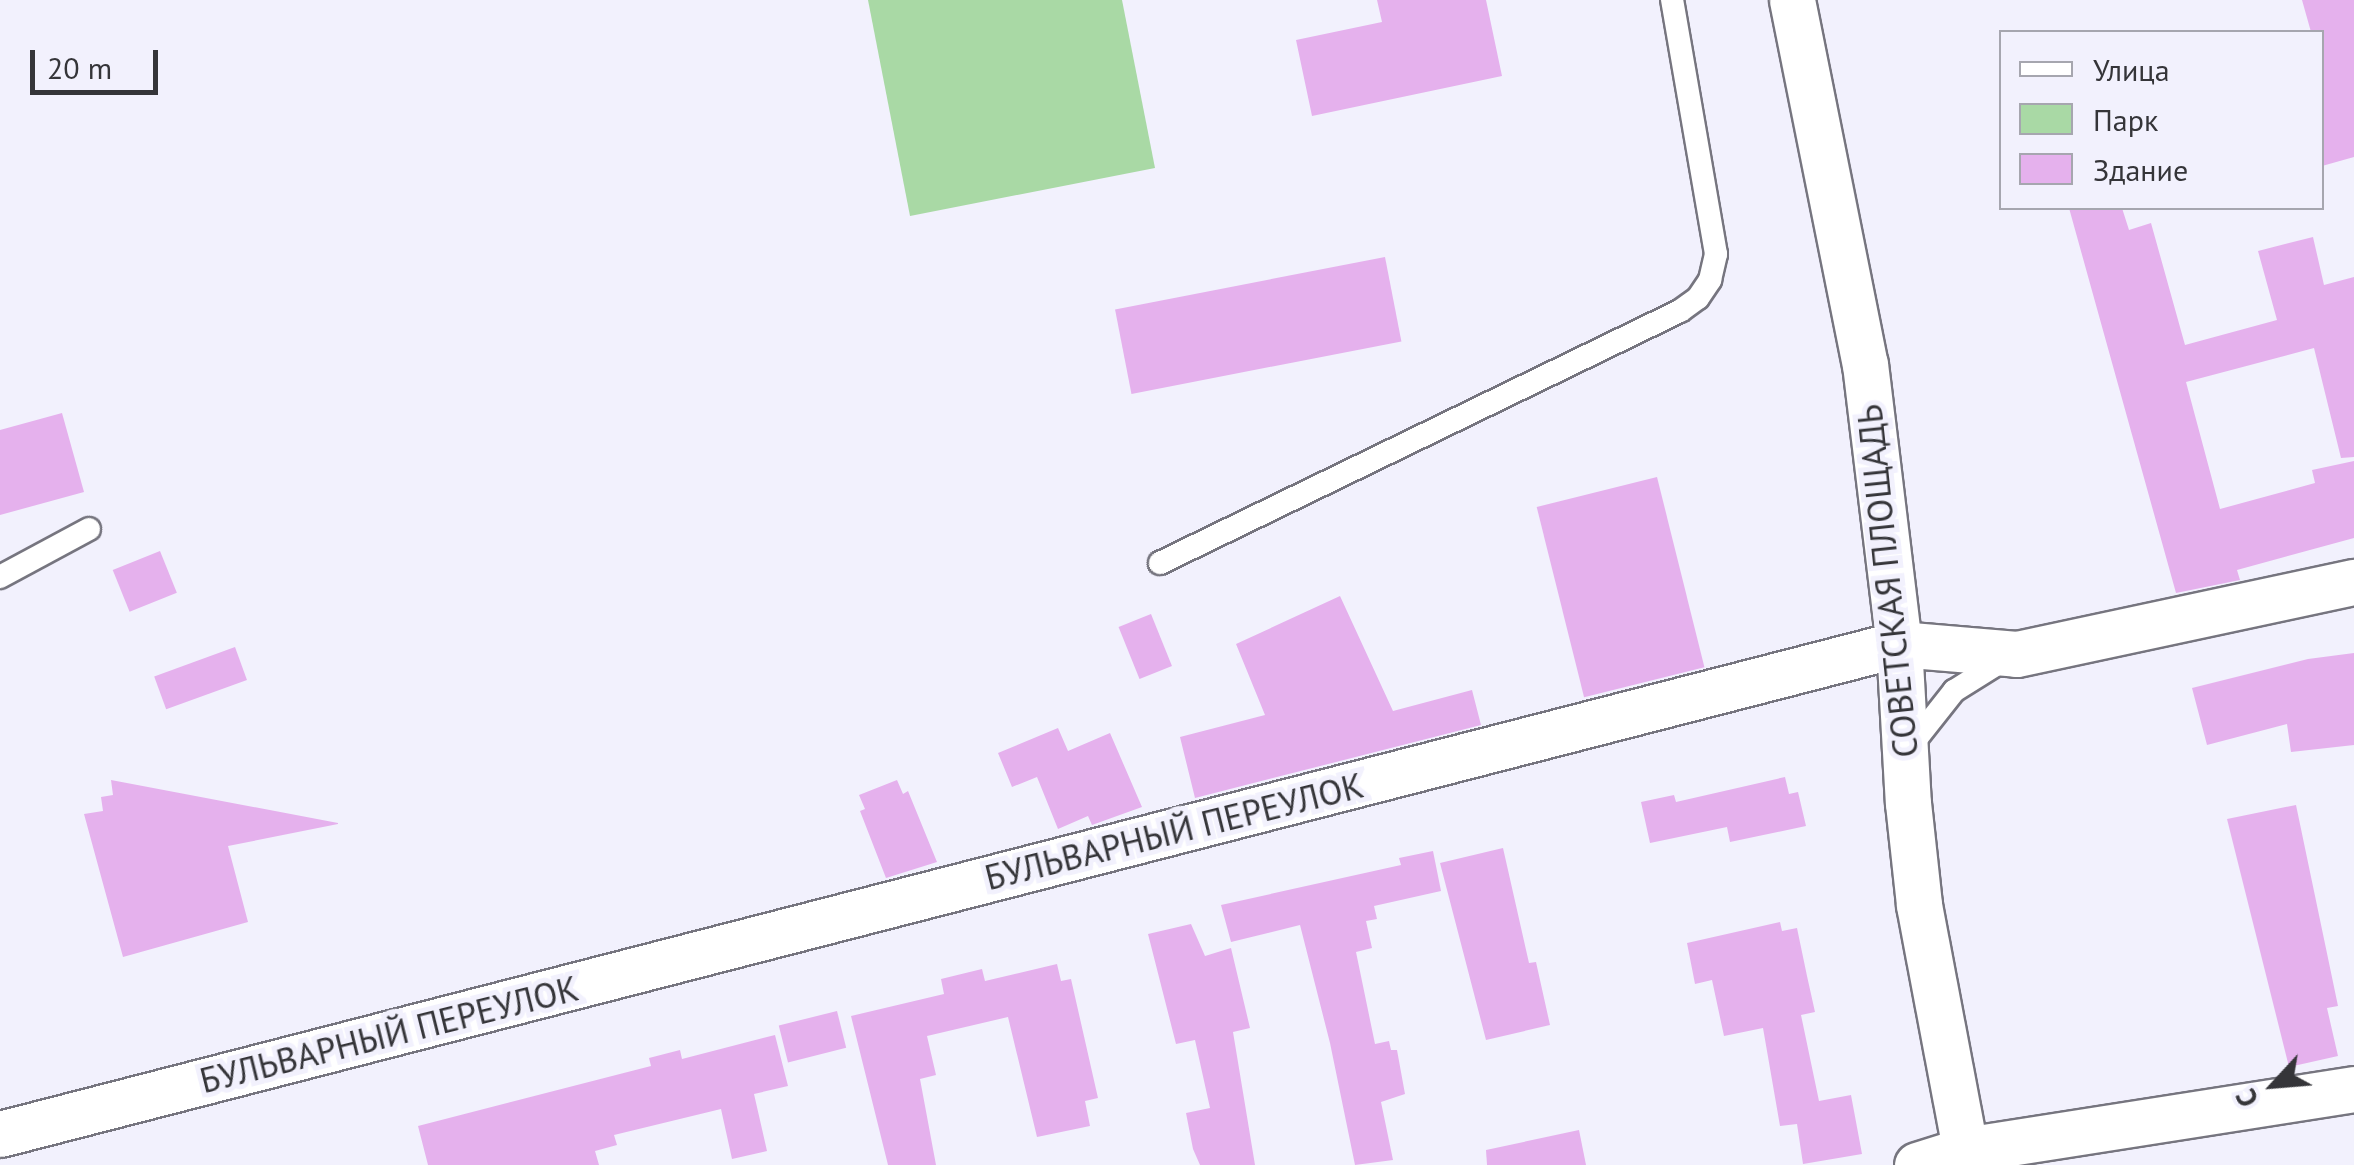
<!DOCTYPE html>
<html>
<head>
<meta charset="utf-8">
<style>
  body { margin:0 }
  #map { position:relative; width:2354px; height:1165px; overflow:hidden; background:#f2f1fd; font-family:"PT Sans",sans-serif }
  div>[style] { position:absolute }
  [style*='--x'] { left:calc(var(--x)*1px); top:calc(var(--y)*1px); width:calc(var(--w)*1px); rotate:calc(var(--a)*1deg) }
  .green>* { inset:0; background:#a9d9a5 }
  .building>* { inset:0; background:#e5b1ed; transform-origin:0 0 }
  .roads { filter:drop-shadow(2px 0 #76757f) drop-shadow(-2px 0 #76757f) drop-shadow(0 2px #76757f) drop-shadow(0 -2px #76757f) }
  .lane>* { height:22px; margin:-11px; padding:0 11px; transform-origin:11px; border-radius:11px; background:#fff }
  .street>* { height:45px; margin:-22.5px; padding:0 22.5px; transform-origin:22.5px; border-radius:22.5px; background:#fff }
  span { translate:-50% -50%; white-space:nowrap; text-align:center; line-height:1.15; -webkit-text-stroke:10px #f2f1fd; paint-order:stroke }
  .street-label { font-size:35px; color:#353539 }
  .legend { position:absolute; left:1999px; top:30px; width:325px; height:180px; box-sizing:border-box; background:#f2f1fd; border:2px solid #a6a6af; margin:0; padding:12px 18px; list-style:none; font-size:30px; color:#353539 }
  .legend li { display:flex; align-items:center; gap:20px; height:50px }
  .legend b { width:50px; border:2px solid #a6a6af }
  .north { position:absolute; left:2224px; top:1035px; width:100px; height:100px; -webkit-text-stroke:8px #f2f1fd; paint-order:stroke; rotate:244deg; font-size:28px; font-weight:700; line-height:40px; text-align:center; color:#353539 }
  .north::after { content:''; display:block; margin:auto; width:35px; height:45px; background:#353539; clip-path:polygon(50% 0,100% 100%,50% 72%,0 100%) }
  .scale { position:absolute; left:30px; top:50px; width:128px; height:45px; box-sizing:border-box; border:5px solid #353539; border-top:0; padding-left:12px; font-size:30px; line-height:35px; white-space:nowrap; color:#353539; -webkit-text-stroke:8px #f2f1fd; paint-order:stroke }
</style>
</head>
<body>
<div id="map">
  <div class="green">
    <div style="clip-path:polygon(868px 0,1122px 0,1155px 168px,910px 216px)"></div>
  </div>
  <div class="building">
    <div style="clip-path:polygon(1377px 0,1486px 0,1502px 76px,1312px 116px,1296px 40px,1382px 22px)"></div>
    <div style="clip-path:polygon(2302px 0,2354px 0,2354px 157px,2322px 166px,2322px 32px,2311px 32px)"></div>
    <div style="clip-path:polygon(2069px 208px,2122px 208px,2129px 230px,2151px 223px,2185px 345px,2277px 320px,2258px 251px,2313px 237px,2324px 285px,2354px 277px,2354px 457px,2341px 458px,2314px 348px,2186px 382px,2220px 509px,2315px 483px,2312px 470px,2354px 461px,2354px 538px,2237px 570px,2240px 580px,2176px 593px)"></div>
    <div style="left:1385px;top:257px;width:86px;height:275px;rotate:79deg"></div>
    <div style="clip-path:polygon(62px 413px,84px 492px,0 515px,0 430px)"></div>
    <div style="left:1657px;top:477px;width:196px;height:124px;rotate:76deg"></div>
    <div style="left:160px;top:551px;width:45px;height:51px;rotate:68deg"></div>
    <div style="clip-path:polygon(1340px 596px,1393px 711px,1472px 690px,1481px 725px,1195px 798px,1180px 737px,1265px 715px,1236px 644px)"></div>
    <div style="left:1151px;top:614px;width:56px;height:35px;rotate:68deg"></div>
    <div style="left:235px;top:647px;width:35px;height:86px;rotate:70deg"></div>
    <div style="clip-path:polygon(2354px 653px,2354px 745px,2291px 752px,2287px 724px,2207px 745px,2192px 688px,2308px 659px)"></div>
    <div style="clip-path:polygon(1058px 728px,1068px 751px,1110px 733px,1142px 807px,1092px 825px,1088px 816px,1058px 829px,1037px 777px,1012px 787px,998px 753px)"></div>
    <div style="clip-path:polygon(1785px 777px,1789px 794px,1798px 792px,1806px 826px,1730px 842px,1727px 827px,1650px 843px,1641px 802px,1674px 795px,1676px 802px)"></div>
    <div style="clip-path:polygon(111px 780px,338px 823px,338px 824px,228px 846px,248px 922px,123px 957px,84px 814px,103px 811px,101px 797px,113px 795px)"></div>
    <div style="clip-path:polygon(897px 780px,903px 794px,908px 791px,937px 862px,886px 878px,860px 811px,865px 809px,859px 795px)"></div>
    <div style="clip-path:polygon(2296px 805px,2338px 1006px,2327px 1008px,2338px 1056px,2289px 1067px,2227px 819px)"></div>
    <div style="clip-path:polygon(1503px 848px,1529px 963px,1536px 962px,1550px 1025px,1486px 1040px,1440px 863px)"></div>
    <div style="clip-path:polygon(1433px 851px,1441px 891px,1374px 906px,1377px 919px,1366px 921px,1372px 948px,1356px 952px,1375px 1044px,1389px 1041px,1391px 1050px,1397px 1050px,1405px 1094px,1381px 1102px,1393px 1160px,1355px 1165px,1330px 1043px,1300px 925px,1231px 942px,1221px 905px,1401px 865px,1399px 858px)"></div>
    <div style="clip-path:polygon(1780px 922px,1782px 931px,1797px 928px,1807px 976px,1815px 1012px,1801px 1015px,1819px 1101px,1851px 1095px,1862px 1154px,1803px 1164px,1797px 1124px,1780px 1126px,1763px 1028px,1724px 1036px,1712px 980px,1695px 984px,1687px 943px)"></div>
    <div style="clip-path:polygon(1191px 924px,1205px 956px,1231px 948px,1250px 1028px,1233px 1032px,1255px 1165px,1200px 1165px,1193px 1149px,1186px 1113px,1210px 1108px,1195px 1040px,1176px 1044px,1148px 934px)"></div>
    <div style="clip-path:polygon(1057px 964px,1061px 981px,1071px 979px,1098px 1098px,1085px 1101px,1090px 1126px,1037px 1137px,1008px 1017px,927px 1036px,936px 1075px,920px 1079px,936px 1165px,888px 1165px,851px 1016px,944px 994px,941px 979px,982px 969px,985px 981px)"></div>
    <div style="left:837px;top:1011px;width:38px;height:60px;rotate:76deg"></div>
    <div style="clip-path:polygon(775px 1035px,788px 1086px,754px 1094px,767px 1151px,732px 1159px,721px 1109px,614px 1135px,617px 1145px,595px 1151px,599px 1165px,428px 1165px,418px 1126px,651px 1066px,649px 1058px,680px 1050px,682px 1059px)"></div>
    <div style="clip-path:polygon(1579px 1130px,1586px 1165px,1487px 1165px,1486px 1150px)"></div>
  </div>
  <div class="roads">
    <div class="lane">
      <div style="--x:1160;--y:563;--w:578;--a:-25.86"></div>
      <div style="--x:1680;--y:311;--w:22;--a:-36"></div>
      <div style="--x:1698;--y:298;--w:22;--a:-56"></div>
      <div style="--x:1710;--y:280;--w:27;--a:-77"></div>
      <div style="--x:1716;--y:254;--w:258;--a:-99.8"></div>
      <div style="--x:0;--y:577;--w:101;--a:-28.3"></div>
      <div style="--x:1909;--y:748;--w:73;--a:-51.7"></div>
      <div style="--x:1954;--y:691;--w:60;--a:-32.1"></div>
    </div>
    <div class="street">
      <div style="--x:1792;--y:0;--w:371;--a:78.7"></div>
      <div style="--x:1865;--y:364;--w:282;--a:83.1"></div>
      <div style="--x:1899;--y:644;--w:159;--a:86.8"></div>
      <div style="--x:1908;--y:803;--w:103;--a:83.8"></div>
      <div style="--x:1919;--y:905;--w:265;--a:79.3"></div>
      <div style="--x:0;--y:1134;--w:1961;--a:-14.47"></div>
      <div style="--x:1899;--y:644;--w:118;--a:4.8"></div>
      <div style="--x:2017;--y:654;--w:345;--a:-12.1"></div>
      <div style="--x:1917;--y:1165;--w:50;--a:-17.4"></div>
      <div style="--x:1965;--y:1150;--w:394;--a:-8.9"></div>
    </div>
  </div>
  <div class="street-label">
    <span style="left:1887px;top:581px;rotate:-96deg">СОВЕТСКАЯ ПЛОЩАДЬ</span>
    <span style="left:1174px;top:831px;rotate:-14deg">БУЛЬВАРНЫЙ ПЕРЕУЛОК</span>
    <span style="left:389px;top:1034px;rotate:-14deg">БУЛЬВАРНЫЙ ПЕРЕУЛОК</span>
  </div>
  <ul class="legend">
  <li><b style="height:12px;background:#fff"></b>Улица</li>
  <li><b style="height:28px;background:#a9d9a5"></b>Парк</li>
  <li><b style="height:28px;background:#e5b1ed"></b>Здание</li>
  </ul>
  <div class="north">С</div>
  <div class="scale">20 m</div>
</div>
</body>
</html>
